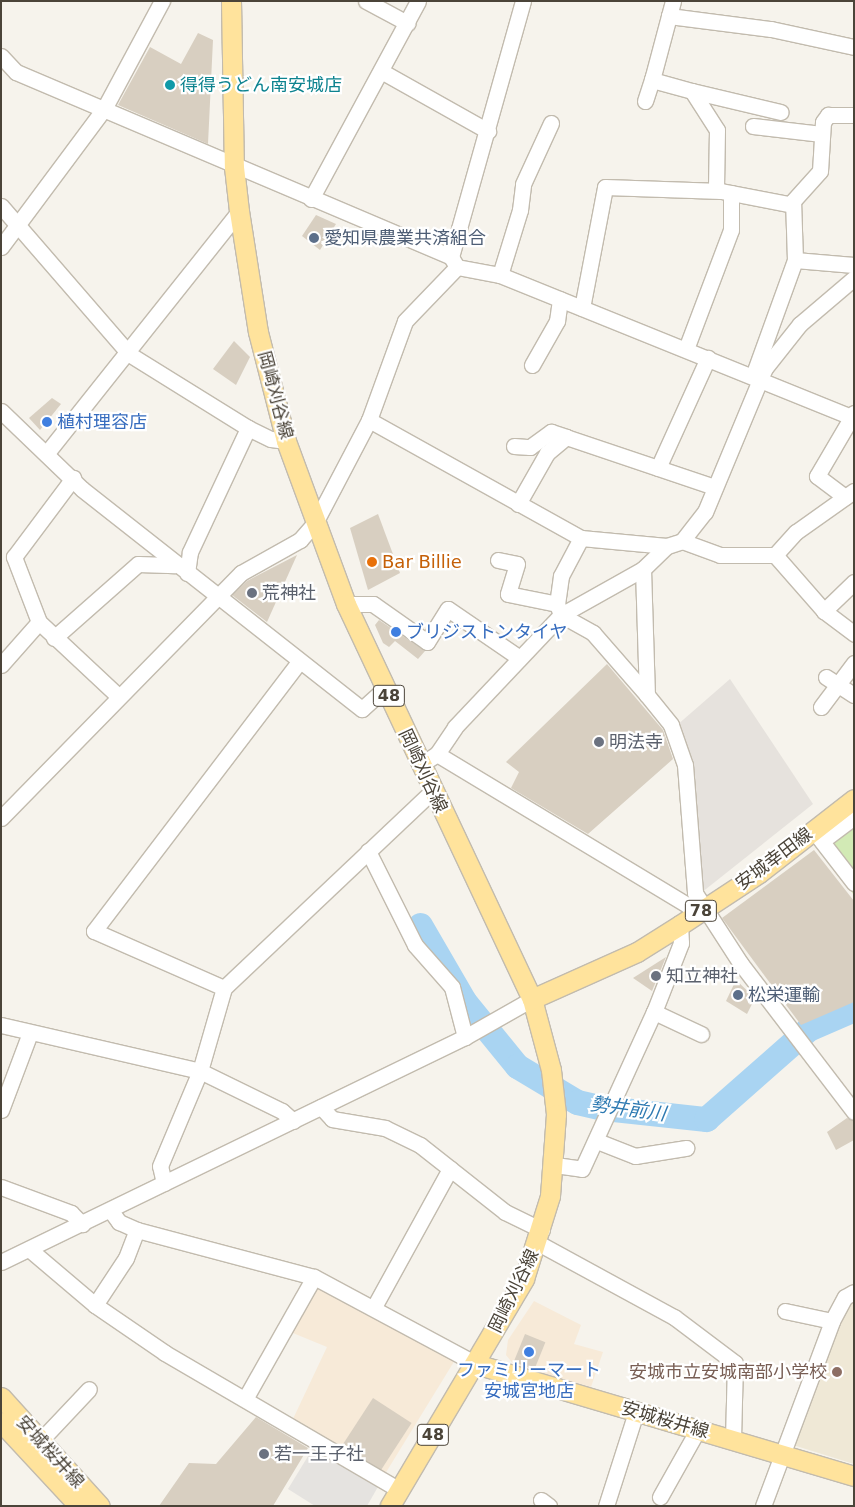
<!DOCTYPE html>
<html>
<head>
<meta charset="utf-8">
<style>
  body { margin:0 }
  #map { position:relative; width:855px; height:1507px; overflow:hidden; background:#f6f3ec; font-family:"DejaVu Sans","Noto Sans JP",sans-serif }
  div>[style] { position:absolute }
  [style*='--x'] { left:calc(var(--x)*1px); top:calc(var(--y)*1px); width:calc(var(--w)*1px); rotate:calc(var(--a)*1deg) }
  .commercial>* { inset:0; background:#f7ead8 }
  .industrial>* { inset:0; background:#e6e2dd }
  .education>* { inset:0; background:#efe8d6 }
  .green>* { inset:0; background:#d2eab5 }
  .parking>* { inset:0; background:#e5e3e0 }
  .river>* { height:25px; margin:-12.5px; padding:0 12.5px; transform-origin:12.5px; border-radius:12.5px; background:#a9d4f2 }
  .building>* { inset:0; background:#d8cfc1; transform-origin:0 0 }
  .roads { filter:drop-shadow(1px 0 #c2bbae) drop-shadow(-1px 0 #c2bbae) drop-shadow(0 1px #c2bbae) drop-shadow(0 -1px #c2bbae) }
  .minor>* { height:15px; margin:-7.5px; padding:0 7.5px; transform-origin:7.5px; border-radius:7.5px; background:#fff }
  .major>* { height:19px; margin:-9.5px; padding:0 9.5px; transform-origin:9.5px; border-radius:9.5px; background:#ffe39c }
  .dots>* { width:14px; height:14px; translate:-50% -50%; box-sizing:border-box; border:2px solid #fff; border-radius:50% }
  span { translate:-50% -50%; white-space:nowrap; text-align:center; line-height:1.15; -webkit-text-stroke:4.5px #fff; paint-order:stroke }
  .shield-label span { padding:1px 4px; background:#fff; border:1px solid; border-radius:4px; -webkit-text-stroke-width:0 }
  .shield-label { font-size:16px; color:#4b4439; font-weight:700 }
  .culture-label { font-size:18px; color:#0d838f }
  .left { translate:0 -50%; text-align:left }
  .service-label { font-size:18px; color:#4e5e75 }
  .street-label { font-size:18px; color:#4b4439 }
  .shop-label { font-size:18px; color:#366cbe }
  .food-label { font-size:18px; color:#c56008 }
  .worship-label { font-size:18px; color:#5b616d }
  .education-label { font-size:18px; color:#785e54 }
  .right { translate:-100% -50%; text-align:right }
  .water-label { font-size:19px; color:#2e7ab2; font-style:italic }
  .frame { position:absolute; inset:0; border:2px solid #4b4439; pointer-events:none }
</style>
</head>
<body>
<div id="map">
  <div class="commercial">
    <div style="clip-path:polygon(320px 1285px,455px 1360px,385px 1474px,292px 1421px,327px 1347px,288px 1331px,313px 1287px)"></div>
    <div style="clip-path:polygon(534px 1301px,581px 1325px,574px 1344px,603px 1352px,591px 1387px,514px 1365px,506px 1355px,508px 1340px)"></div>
  </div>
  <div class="industrial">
    <div style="clip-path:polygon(730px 679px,813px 804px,701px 893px,676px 726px)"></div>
  </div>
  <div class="education">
    <div style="clip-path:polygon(848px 1298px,854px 1299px,854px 1464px,793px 1445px)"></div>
  </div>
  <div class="green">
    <div style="clip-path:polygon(854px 819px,854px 895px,817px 847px)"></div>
  </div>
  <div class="parking">
    <div style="clip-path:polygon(313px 1448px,379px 1485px,367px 1506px,315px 1506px,288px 1489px)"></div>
  </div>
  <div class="river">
    <div style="--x:420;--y:925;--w:88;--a:59.9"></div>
    <div style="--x:464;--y:1001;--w:84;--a:50.8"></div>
    <div style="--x:517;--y:1066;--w:70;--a:31"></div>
    <div style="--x:577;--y:1102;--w:28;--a:13"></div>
    <div style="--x:604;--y:1108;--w:103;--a:6.2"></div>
    <div style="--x:706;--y:1119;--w:136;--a:-41.4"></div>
    <div style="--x:808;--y:1029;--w:50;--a:-23.5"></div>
  </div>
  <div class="building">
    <div style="clip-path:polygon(198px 33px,213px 40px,208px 144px,118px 105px,150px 47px,181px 64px)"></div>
    <div style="clip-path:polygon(316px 215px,336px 224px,320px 250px,302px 236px)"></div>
    <div style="clip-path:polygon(234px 341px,250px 357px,236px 385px,213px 369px)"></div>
    <div style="clip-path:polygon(52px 398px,61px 404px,40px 430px,29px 418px)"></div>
    <div style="clip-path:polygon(378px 514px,400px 573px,368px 590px,350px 528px)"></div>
    <div style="clip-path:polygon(297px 555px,267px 622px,232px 595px,247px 581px)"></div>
    <div style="clip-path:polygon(379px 620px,425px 651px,418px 659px,395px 641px,389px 647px,383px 643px,375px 625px)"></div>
    <div style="clip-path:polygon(607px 664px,663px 730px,673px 759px,588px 834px,511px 788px,519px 772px,506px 762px)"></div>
    <div style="clip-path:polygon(814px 850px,854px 901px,854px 1002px,801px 1025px,722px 918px)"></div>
    <div style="clip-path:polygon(666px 957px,652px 991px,633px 978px)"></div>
    <div style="clip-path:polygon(736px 980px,755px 998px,747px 1014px,726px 1001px)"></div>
    <div style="clip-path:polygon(847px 1118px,854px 1121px,854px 1140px,836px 1150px,827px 1132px)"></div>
    <div style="left:525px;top:1334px;width:22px;height:30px;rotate:22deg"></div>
    <div style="left:373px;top:1398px;width:46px;height:57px;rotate:33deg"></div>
    <div style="clip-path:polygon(256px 1417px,308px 1448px,273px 1506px,159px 1506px,189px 1463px,216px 1464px)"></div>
  </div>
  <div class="roads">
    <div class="minor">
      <div style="--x:366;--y:1;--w:47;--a:28.2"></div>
      <div style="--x:673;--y:1;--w:16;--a:105"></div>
      <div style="--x:669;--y:16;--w:103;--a:7.3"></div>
      <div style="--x:771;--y:29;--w:85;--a:12.2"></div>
      <div style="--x:669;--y:16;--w:66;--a:104.9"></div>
      <div style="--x:652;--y:80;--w:41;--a:15.4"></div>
      <div style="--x:692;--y:91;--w:46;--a:57.3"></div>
      <div style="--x:717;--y:130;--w:60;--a:91"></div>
      <div style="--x:1;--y:56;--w:22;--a:47"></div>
      <div style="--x:16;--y:72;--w:473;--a:23"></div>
      <div style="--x:451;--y:257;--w:12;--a:59"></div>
      <div style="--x:457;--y:267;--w:44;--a:10.5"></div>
      <div style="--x:500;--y:275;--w:382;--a:22"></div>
      <div style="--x:381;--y:71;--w:123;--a:29.3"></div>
      <div style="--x:692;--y:91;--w:91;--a:13.3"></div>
      <div style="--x:645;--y:101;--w:26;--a:-72"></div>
      <div style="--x:753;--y:126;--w:69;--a:6.6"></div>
      <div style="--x:311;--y:199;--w:225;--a:-61.6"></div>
      <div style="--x:1;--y:206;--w:196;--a:49.1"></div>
      <div style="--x:129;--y:354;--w:140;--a:31.9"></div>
      <div style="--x:248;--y:428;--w:25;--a:26"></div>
      <div style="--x:271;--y:439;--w:15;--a:8"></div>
      <div style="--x:1;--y:247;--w:172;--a:-53.3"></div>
      <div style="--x:104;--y:109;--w:123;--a:-61.8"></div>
      <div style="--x:451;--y:257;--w:266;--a:-74.3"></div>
      <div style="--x:795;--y:260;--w:59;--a:-91.9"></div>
      <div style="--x:793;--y:201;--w:40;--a:-48"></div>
      <div style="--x:820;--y:171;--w:49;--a:-86.5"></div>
      <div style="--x:823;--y:122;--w:9;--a:-54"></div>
      <div style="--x:828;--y:115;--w:26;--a:0"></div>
      <div style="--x:500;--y:275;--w:68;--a:-72.9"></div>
      <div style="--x:520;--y:210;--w:26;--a:-83"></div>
      <div style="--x:523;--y:184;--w:67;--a:-65.3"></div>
      <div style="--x:582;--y:308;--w:123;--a:-79.2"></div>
      <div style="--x:605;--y:187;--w:116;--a:2"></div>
      <div style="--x:721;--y:191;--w:73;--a:11"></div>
      <div style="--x:686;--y:349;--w:127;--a:-69.3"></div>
      <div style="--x:731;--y:230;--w:37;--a:-90"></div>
      <div style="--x:532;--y:365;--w:51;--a:-60.4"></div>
      <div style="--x:557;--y:321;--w:22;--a:-82"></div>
      <div style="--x:753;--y:376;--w:123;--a:-70.1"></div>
      <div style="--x:795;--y:260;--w:59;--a:4.8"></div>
      <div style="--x:1;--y:411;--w:112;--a:43.9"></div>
      <div style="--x:82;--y:489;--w:356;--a:38.2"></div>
      <div style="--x:362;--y:709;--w:31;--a:-42"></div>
      <div style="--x:369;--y:420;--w:243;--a:29.1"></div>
      <div style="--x:581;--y:538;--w:86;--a:5.3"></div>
      <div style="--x:514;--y:446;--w:16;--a:4"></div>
      <div style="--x:530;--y:447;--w:26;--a:-36"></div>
      <div style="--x:551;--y:432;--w:16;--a:18"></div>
      <div style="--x:46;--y:454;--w:310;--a:-51.5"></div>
      <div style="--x:658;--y:468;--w:121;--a:-65.6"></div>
      <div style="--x:845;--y:497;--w:35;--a:-143"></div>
      <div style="--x:817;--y:476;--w:73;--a:-59.6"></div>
      <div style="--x:518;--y:504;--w:59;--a:-60.4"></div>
      <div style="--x:547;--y:453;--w:25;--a:-40"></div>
      <div style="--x:566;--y:437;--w:157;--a:18.6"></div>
      <div style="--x:581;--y:538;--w:43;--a:117.8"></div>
      <div style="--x:561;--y:576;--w:28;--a:98"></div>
      <div style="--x:557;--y:604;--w:12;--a:70"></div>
      <div style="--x:561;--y:615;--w:37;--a:29"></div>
      <div style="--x:593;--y:633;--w:82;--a:48.9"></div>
      <div style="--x:682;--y:541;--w:40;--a:20.2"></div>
      <div style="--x:720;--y:555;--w:55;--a:0"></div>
      <div style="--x:775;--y:555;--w:31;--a:-48"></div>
      <div style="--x:796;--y:532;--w:71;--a:-35.3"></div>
      <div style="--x:775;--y:555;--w:74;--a:48.8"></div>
      <div style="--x:498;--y:560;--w:19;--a:12"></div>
      <div style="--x:517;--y:564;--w:31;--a:107"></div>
      <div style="--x:508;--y:594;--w:50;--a:11.5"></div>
      <div style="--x:643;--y:569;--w:126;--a:88.2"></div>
      <div style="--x:647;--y:695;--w:38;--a:51"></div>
      <div style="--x:671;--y:725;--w:42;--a:70.7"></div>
      <div style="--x:685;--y:765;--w:128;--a:85.5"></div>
      <div style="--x:695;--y:893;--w:85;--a:57.1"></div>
      <div style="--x:741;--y:964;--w:186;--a:52.6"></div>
      <div style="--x:187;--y:573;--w:21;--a:-82"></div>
      <div style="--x:190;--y:552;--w:137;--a:-64.9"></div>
      <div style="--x:854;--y:582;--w:42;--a:136"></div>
      <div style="--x:824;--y:611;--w:38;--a:37"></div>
      <div style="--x:346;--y:604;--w:27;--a:0"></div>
      <div style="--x:373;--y:604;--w:66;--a:35.1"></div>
      <div style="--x:427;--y:642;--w:39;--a:-58"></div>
      <div style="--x:448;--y:609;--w:85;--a:34.4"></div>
      <div style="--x:39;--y:622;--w:70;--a:-111"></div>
      <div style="--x:14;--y:557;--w:99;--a:-53.2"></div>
      <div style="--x:54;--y:638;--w:112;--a:-41.4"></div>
      <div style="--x:138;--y:564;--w:37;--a:2"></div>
      <div style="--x:1;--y:665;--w:57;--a:-48.5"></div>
      <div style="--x:39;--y:622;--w:108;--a:43.1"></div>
      <div style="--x:826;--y:677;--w:33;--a:33"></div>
      <div style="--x:821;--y:707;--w:55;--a:-53.1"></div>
      <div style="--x:437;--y:754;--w:292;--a:31.1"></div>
      <div style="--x:687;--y:905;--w:17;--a:17"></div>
      <div style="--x:420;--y:765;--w:20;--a:-33"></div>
      <div style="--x:437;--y:754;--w:32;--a:-56"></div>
      <div style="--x:455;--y:727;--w:154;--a:-46.6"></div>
      <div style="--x:561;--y:615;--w:94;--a:-29.3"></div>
      <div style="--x:643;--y:569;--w:33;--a:-44"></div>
      <div style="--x:667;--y:546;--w:16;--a:-18"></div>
      <div style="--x:682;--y:541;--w:37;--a:-52"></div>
      <div style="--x:705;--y:512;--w:156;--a:-67.4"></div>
      <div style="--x:765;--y:368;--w:56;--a:-51.5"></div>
      <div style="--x:800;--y:324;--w:71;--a:-40.4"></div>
      <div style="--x:1;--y:818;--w:343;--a:-45.6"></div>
      <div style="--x:241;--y:573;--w:68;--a:-29.2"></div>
      <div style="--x:300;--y:540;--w:23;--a:-49"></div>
      <div style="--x:315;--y:523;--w:116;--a:-62.3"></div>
      <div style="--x:369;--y:420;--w:105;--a:-70"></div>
      <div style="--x:405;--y:321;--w:75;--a:-46.1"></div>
      <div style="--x:813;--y:830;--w:67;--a:52.3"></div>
      <div style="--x:822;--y:841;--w:40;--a:-37"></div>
      <div style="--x:368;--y:851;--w:105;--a:63.4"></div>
      <div style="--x:415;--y:945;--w:56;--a:48.6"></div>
      <div style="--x:452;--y:987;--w:52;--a:75.4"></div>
      <div style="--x:224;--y:988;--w:142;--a:-156.3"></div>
      <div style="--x:94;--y:931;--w:338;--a:-52.7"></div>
      <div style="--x:654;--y:1012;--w:52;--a:25.1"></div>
      <div style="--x:1;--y:1025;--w:204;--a:13"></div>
      <div style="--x:200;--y:1071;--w:91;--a:26"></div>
      <div style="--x:282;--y:1111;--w:15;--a:42"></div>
      <div style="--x:321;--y:1107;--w:16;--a:47"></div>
      <div style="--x:332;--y:1119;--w:54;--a:9.6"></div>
      <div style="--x:385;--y:1128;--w:39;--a:26"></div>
      <div style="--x:420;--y:1145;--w:108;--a:38.2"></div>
      <div style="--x:505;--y:1212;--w:41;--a:25.9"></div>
      <div style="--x:1;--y:1110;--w:82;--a:-69.4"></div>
      <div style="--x:597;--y:1141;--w:41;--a:21.5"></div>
      <div style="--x:635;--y:1156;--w:52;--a:-8.9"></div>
      <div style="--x:555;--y:1165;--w:27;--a:8"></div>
      <div style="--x:582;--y:1169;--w:173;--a:-65.4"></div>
      <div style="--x:654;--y:1012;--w:74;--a:-68.6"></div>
      <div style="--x:681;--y:943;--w:18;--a:-93"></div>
      <div style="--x:164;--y:1183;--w:17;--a:-103"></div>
      <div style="--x:160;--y:1166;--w:103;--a:-67.2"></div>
      <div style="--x:200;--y:1071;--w:86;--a:-73.9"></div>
      <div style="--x:224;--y:988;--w:286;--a:-43.4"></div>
      <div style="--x:1;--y:1187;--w:75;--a:20.4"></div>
      <div style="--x:71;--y:1213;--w:16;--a:45"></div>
      <div style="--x:111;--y:1211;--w:14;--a:54"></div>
      <div style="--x:119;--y:1222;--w:20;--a:24"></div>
      <div style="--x:137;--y:1230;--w:183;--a:14.9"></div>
      <div style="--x:314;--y:1277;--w:184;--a:28.2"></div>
      <div style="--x:538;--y:1243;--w:155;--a:28.6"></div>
      <div style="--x:674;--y:1317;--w:76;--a:37"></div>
      <div style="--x:735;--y:1363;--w:76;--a:91.5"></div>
      <div style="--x:29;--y:1249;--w:87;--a:40.3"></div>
      <div style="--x:95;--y:1305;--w:85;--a:34.4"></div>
      <div style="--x:165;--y:1353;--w:271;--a:30.3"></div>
      <div style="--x:1;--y:1262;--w:516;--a:-25.87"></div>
      <div style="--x:465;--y:1037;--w:77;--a:-29.6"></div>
      <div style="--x:95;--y:1305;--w:56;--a:-56.6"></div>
      <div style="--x:126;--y:1258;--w:30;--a:-69"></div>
      <div style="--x:374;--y:1307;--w:158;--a:-61.2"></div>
      <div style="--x:785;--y:1311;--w:48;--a:12"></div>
      <div style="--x:245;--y:1399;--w:140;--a:-60.5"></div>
      <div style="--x:40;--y:1441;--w:71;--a:-46.7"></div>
      <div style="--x:660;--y:1497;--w:76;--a:-60.7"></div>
      <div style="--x:541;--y:1500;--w:10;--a:37"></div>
      <div style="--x:606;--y:1506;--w:99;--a:-72.3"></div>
      <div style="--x:763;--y:1506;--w:197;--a:-69.5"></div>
      <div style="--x:832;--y:1321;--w:27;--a:-62"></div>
      <div style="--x:845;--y:1297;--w:10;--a:-29"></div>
    </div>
    <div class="major">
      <div style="--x:231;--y:1;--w:166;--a:89"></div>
      <div style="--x:234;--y:167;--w:44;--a:83.5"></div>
      <div style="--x:239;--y:211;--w:122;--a:81.1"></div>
      <div style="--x:258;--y:332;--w:113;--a:75.6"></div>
      <div style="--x:286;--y:441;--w:174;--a:69.8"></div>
      <div style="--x:346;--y:604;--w:437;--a:64.8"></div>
      <div style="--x:532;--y:999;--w:73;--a:75"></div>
      <div style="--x:551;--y:1070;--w:44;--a:83.5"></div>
      <div style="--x:556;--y:1114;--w:82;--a:94.2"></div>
      <div style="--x:550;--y:1196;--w:87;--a:107.4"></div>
      <div style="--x:524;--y:1279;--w:264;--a:120.6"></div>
      <div style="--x:532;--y:999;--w:115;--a:-24.1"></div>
      <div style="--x:637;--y:952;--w:51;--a:-32.1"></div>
      <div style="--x:680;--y:925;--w:95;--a:-33.4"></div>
      <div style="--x:759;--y:873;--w:120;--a:-37.9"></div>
      <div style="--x:476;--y:1364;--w:394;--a:16.5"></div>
      <div style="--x:1;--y:1397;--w:147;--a:47.8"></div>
      <div style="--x:1;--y:1422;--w:115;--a:47.1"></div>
    </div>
  </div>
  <div class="dots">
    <div style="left:170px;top:85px;background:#0f9aa8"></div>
    <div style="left:314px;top:238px;background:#5c6f8a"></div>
    <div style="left:47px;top:422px;background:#3f7fe0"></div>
    <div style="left:372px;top:562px;background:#e8710a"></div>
    <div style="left:252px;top:593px;background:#6b7280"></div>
    <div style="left:396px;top:632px;background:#3f7fe0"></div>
    <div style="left:599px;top:742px;background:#6b7280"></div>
    <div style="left:656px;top:976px;background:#6b7280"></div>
    <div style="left:738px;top:995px;background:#5c6f8a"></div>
    <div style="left:529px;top:1352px;background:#3f7fe0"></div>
    <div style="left:837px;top:1372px;background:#8d6e63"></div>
    <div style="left:264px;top:1454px;background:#6b7280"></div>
  </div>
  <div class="shield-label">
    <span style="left:389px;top:696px">48</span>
    <span style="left:701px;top:911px">78</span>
    <span style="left:433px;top:1435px">48</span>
  </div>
  <div class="culture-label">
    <span class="left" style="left:180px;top:85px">得得うどん南安城店</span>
  </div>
  <div class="service-label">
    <span class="left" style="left:324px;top:238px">愛知県農業共済組合</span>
    <span class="left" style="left:748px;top:995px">松栄運輸</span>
  </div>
  <div class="street-label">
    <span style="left:275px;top:395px;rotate:75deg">岡崎刈谷線</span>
    <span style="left:423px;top:771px;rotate:65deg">岡崎刈谷線</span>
    <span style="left:774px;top:859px;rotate:-37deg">安城幸田線</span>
    <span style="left:514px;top:1291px;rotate:-64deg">岡崎刈谷線</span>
    <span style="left:665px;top:1420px;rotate:16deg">安城桜井線</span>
    <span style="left:50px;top:1452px;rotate:48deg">安城桜井線</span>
  </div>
  <div class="shop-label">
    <span class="left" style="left:57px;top:422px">植村理容店</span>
    <span class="left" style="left:406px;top:632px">ブリジストンタイヤ</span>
    <span style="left:529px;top:1381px">ファミリーマート<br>安城宮地店</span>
  </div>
  <div class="food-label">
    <span class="left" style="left:382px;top:562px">Bar Billie</span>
  </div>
  <div class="worship-label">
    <span class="left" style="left:262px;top:593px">荒神社</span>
    <span class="left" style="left:609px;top:742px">明法寺</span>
    <span class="left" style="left:666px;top:976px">知立神社</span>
    <span class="left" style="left:274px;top:1454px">若一王子社</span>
  </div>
  <div class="education-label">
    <span class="right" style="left:827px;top:1372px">安城市立安城南部小学校</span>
  </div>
  <div class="water-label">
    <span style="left:628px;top:1109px;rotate:8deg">勢井前川</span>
  </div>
  <div class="frame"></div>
</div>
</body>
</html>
